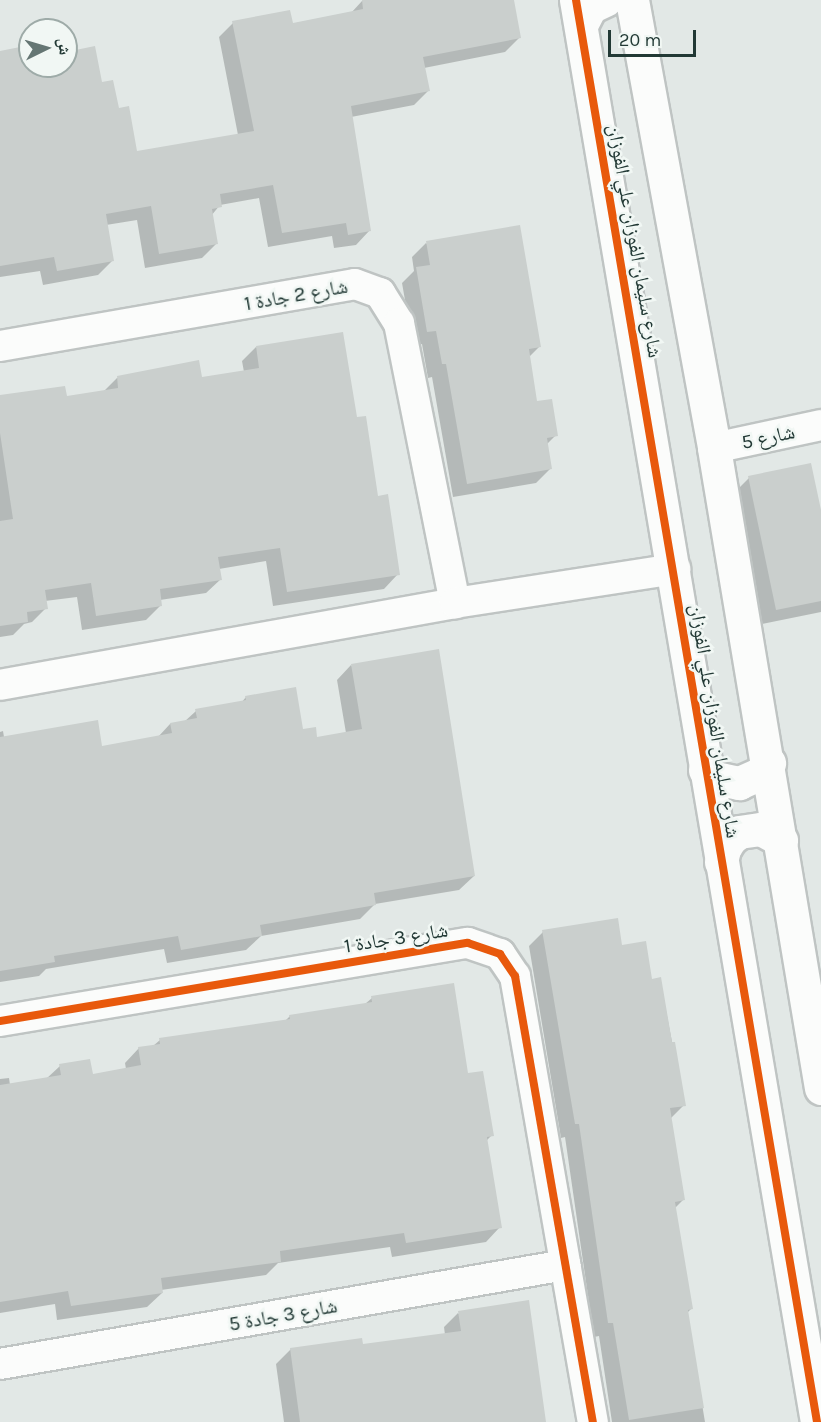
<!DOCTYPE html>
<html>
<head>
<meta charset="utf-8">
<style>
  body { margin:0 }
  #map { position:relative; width:821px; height:1422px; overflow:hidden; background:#e2e8e6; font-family:Karla,"Noto Naskh Arabic",sans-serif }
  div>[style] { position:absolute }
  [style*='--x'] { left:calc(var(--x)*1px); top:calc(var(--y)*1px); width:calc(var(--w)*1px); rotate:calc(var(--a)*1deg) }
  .shadow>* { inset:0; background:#0003 }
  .building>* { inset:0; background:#cacfcd }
  .roads { filter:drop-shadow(2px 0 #bfc4c3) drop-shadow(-2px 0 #bfc4c3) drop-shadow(0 2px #bfc4c3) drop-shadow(0 -2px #bfc4c3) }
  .minor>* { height:30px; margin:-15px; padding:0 15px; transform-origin:15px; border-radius:15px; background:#fbfcfb }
  .tertiary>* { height:33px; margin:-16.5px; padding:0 16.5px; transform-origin:16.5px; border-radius:16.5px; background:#fbfcfb }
  .cycleway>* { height:8px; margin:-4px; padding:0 4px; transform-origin:4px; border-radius:4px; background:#e8590c }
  span { translate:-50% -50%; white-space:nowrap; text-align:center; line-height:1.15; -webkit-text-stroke:5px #f1f7f4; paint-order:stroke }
  .street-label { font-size:20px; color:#223935 }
  .north { position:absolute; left:18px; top:18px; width:60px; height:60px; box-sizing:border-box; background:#f1f7f4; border:2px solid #9eaba8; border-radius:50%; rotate:85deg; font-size:16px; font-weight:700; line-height:24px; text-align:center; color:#223935 }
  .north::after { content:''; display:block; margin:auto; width:21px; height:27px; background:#657673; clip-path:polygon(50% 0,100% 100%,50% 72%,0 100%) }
  .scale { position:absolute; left:608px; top:30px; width:88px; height:27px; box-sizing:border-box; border:3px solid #223935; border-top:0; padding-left:8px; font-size:18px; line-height:21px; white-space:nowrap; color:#223935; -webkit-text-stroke:4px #f1f7f4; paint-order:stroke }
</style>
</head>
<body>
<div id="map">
  <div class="shadow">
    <div style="clip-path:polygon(370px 0,512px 0,519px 38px,505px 52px,424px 68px,428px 91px,414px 105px,351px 117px,370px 230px,356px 245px,334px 248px,332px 236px,268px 247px,259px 198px,220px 205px,211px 216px,216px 244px,202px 258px,145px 268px,137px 220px,106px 225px,112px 261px,98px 275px,43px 285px,40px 271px,0 277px,0 52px,30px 46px,30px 66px,66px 66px,66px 54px,101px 84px,118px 110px,136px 152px,238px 135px,219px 37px,233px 23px,291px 24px,351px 13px,362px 1px)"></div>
    <div style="clip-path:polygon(426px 243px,539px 347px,529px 357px,536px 403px,556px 435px,546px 445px,551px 468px,536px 483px,453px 497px,432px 377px,428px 378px,422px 344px,413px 346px,402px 283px,414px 271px,412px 257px)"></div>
    <div style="clip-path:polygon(256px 347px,356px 419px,398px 574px,384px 589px,273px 606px,266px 561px,219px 569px,221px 579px,206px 593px,160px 600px,161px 605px,146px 620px,82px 630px,77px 597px,45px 601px,46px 608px,32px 622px,24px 624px,13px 635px,0 637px,0 397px,66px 398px,103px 392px,117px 378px,200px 379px,244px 372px,242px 361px)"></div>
    <div style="clip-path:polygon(749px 478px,821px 517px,821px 612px,762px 624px,735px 492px)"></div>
    <div style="clip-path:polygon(351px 665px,474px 876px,459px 890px,375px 904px,360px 919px,261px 936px,246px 950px,167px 963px,164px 949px,46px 969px,39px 976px,0 982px,0 732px,3px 731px,4px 737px,101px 747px,158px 737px,170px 724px,184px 722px,196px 711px,241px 703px,246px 697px,316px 738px,346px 733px,337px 680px)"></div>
    <div style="clip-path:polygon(543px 932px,621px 947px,651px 980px,660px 979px,684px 1105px,670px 1119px,683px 1200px,675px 1208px,691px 1309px,687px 1313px,705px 1422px,612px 1422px,599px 1336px,594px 1337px,565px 1137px,561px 1138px,529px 946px)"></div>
    <div style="clip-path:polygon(372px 998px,467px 1075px,492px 1135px,486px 1141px,500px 1227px,486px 1242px,392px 1257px,390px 1247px,278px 1263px,266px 1275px,161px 1290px,162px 1293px,147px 1307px,57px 1320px,55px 1304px,0 1313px,0 1079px,9px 1078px,10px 1085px,46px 1079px,60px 1066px,92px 1075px,126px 1069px,125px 1063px,139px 1048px,153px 1046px,160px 1040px,285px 1021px,290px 1016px,365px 1004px)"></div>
    <div style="clip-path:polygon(458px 1313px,545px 1422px,284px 1422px,276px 1364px,291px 1349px,362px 1346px,445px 1335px,444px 1327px)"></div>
  </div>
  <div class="building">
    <div style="clip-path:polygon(362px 0,514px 0,521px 38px,423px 57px,430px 91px,351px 106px,371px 231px,348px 235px,346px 223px,282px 233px,273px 185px,220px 194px,222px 207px,212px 209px,218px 244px,159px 254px,151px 206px,106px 214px,114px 261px,57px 271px,54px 257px,0 266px,0 51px,30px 45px,30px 66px,66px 66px,66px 52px,95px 46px,102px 82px,113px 80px,119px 108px,129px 106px,137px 151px,254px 131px,232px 21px,290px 10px,293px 23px,363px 9px)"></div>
    <div style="clip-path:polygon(520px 225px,541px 347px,529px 349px,537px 401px,552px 399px,558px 436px,547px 438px,552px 469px,467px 484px,446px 364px,442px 364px,436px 331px,427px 332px,416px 267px,430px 265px,426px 241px)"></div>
    <div style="clip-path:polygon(343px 332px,357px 417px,366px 416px,378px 496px,388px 494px,400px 575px,287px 592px,280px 548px,218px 557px,222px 580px,160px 589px,162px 606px,96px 616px,91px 583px,45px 590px,48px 609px,27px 612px,28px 622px,0 626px,0 521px,13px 519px,0 433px,0 395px,65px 386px,67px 396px,118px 388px,117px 376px,199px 360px,202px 377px,259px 368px,256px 346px)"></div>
    <div style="clip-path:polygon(811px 463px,821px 510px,821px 601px,776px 610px,748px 476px)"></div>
    <div style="clip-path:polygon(439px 649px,475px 876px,374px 893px,376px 905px,260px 925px,262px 936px,181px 950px,178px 936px,54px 956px,55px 962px,0 971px,0 737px,98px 720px,102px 746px,172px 733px,170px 723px,197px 718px,195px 709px,246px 700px,245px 696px,296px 687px,303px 729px,316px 727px,317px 737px,362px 729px,351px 664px)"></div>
    <div style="clip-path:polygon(618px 918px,622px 945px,646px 941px,652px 979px,661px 977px,672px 1042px,675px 1042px,686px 1106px,670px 1108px,685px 1200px,675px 1202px,693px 1309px,688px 1310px,704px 1408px,629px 1420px,613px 1323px,608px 1323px,579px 1124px,575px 1124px,542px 930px)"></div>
    <div style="clip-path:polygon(454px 983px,468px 1073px,483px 1071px,494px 1136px,487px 1137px,502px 1228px,406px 1243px,404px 1233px,280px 1251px,281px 1262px,161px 1278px,163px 1293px,71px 1306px,68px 1291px,0 1302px,0 1085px,61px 1075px,59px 1064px,90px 1059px,93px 1074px,141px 1065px,138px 1047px,160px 1044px,159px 1038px,290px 1019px,289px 1015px,372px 1002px,371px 996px)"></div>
    <div style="clip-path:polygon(529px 1300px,546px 1422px,300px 1422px,290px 1348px,362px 1338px,363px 1344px,461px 1331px,458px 1311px)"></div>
  </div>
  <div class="roads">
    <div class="minor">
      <div style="--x:0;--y:346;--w:360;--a:-9.9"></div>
      <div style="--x:355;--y:284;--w:27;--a:20"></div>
      <div style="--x:380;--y:293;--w:36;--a:58"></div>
      <div style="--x:399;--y:323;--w:286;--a:78.7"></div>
      <div style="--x:714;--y:448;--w:109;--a:-12.1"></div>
      <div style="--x:0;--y:685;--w:462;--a:-10.2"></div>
      <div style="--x:455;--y:603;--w:223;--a:-8.8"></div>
      <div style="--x:0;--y:1021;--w:474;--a:-9.5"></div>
      <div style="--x:468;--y:943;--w:34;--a:19"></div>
      <div style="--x:500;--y:954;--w:27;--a:56"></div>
      <div style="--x:515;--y:976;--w:453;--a:80.1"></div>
      <div style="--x:0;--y:1364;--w:574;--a:-9.94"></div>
    </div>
    <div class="tertiary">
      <div style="--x:576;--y:0;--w:1442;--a:80.38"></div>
      <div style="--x:632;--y:0;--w:455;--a:79.6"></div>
      <div style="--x:714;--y:448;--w:649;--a:80.51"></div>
      <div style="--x:581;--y:25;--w:20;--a:-63"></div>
      <div style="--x:590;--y:7;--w:17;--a:-25"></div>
      <div style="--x:705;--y:770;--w:13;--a:39"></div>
      <div style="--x:715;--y:778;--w:25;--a:12"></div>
      <div style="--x:739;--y:783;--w:24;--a:-24"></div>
      <div style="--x:761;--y:773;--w:13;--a:-51"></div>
      <div style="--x:721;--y:862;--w:13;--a:-77"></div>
      <div style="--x:724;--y:849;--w:12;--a:-59"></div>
      <div style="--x:730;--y:839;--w:11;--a:-38"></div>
      <div style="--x:739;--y:832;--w:22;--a:-8"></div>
      <div style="--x:761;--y:829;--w:23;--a:29"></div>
    </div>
  </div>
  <div class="cycleway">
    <div style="--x:576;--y:0;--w:1442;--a:80.38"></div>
    <div style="--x:0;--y:1021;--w:474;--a:-9.5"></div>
    <div style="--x:468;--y:943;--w:34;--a:19"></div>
    <div style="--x:500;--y:954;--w:27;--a:56"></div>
    <div style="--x:515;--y:976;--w:453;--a:80.1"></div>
  </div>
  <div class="street-label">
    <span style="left:635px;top:241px;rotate:80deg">شارع سليمان الفوزان علي الفوزان</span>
    <span style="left:296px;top:295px;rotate:-10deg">شارع 2 جادة 1</span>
    <span style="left:768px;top:437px;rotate:-12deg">شارع 5</span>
    <span style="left:715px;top:721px;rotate:81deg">شارع سليمان الفوزان علي الفوزان</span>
    <span style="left:396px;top:938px;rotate:-9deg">شارع 3 جادة 1</span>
    <span style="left:283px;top:1315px;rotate:-10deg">شارع 3 جادة 5</span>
  </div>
  <div class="north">ش</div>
  <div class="scale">20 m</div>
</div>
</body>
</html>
